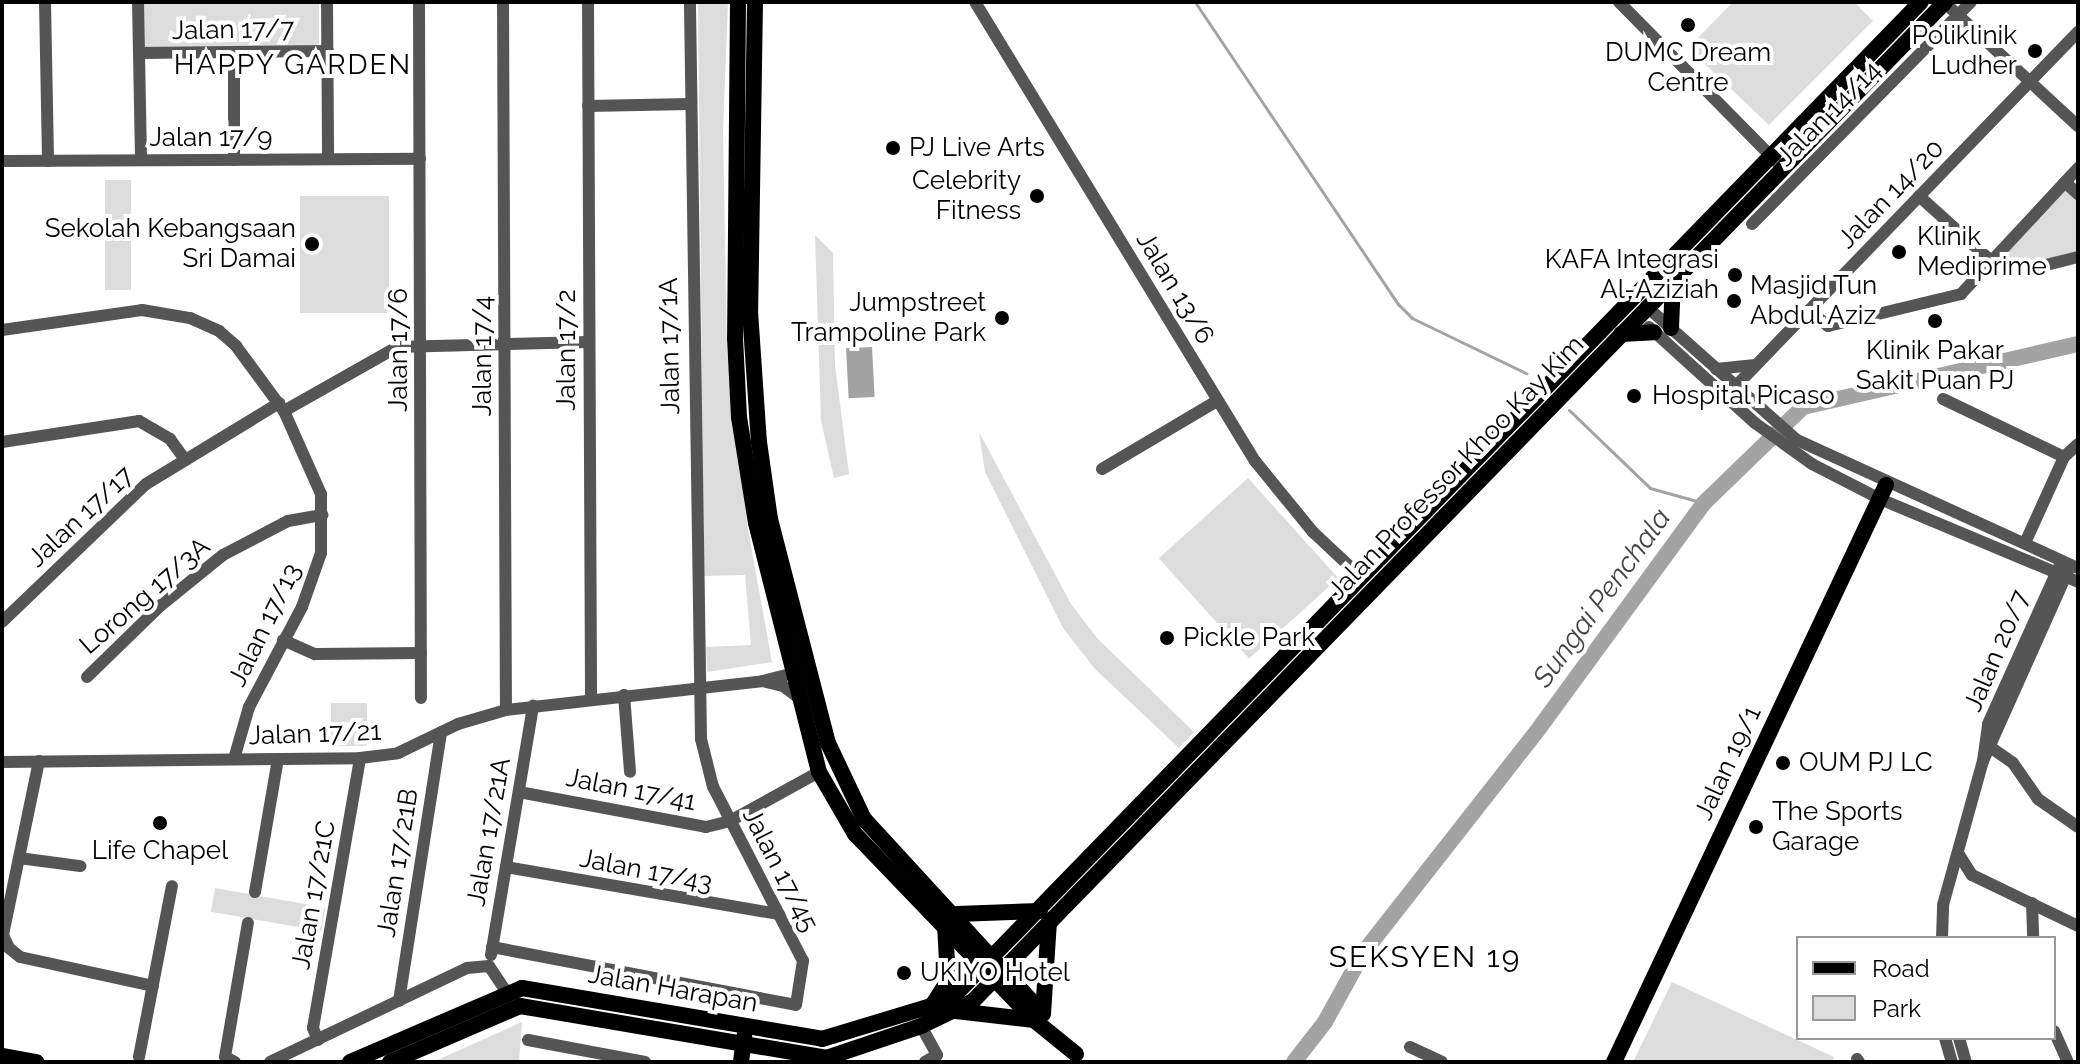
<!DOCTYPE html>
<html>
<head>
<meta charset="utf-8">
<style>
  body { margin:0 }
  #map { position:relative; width:2080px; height:1064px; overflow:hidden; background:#fff; font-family:Raleway,sans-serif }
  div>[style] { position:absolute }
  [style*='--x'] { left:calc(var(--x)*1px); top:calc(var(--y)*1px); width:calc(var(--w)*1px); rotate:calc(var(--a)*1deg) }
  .green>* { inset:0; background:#dcdcdc; transform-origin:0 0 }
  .water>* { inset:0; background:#a3a3a3; transform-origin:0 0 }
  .stream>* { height:3px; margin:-1.5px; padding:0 1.5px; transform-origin:1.5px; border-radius:1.5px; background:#a3a3a3 }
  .river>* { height:16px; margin:-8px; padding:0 8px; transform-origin:8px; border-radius:8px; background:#a3a3a3 }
  .minor>* { height:12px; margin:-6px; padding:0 6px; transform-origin:6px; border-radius:6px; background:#555 }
  .major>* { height:16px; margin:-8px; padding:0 8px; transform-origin:8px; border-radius:8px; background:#000 }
  .dots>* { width:22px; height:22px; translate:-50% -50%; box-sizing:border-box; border:4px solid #fff; border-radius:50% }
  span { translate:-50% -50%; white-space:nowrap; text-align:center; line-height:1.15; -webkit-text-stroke:8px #fff; paint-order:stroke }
  .street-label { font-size:26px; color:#000 }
  .poi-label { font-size:26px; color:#000 }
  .right { translate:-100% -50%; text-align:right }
  .left { translate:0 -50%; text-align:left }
  .neighbourhood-label { font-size:28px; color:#000; letter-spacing:2px }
  .water-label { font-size:28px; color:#444; font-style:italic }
  .quarter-label { font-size:30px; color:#000; letter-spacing:2px }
  .frame { position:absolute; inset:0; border:4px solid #000; pointer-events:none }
  .legend { position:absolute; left:1796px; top:936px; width:260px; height:104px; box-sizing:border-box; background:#fff; border:2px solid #999; margin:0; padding:10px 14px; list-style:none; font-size:24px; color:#000 }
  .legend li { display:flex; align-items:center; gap:16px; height:40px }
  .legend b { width:40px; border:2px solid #999 }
</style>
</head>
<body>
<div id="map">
  <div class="green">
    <div style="left:143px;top:2px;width:176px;height:45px"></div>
    <div style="clip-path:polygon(698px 2px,728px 2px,723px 131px,727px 350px,747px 524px,772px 662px,707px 672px,706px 647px,751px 645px,745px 575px,704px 576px)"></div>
    <div style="clip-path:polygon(1733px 2px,1854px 2px,1873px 21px,1769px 125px,1688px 48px)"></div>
    <div style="left:131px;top:180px;width:48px;height:26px;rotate:90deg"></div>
    <div style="clip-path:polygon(2065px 187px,2078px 200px,2078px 251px,2016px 269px,1998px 258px)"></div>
    <div style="left:300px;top:196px;width:89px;height:117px"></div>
    <div style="clip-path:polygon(815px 235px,833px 253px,835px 365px,849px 474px,834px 478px,821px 421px)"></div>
    <div style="left:105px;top:236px;width:26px;height:54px"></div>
    <div style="clip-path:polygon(979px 432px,1071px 604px,1098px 639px,1194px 732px,1179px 748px,1095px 669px,1063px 628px,985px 472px)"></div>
    <div style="left:1248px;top:478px;width:135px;height:120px;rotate:48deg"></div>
    <div style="left:331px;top:703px;width:36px;height:43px"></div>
    <div style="left:215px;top:888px;width:112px;height:24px;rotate:10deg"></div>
    <div style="clip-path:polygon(1672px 982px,1834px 1057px,1832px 1062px,1633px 1062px)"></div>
    <div style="clip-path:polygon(522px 1022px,519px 1062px,433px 1062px)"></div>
  </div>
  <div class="water">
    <div style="left:872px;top:347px;width:50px;height:26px;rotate:87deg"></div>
  </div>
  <div class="stream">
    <div style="--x:1195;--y:2;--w:364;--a:56.1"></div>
    <div style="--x:1398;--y:304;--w:20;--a:45"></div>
    <div style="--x:1412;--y:318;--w:127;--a:25.8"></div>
    <div style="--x:1569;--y:410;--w:112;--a:43.9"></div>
    <div style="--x:1650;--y:488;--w:56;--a:15.5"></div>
  </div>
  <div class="river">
    <div style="--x:1294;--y:1062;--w:51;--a:-52.2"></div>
    <div style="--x:1325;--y:1022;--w:79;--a:-61.2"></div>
    <div style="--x:1363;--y:953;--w:287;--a:-51.9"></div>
    <div style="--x:1540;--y:727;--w:278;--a:-53.8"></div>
    <div style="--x:1704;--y:503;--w:138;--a:-44.1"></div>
    <div style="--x:1803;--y:407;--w:282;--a:-12.9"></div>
  </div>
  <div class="minor">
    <div style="--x:45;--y:2;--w:159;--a:88.9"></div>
    <div style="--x:138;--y:2;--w:158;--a:88.9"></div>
    <div style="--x:327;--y:2;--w:157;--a:89.6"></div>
    <div style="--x:419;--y:2;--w:696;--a:89.84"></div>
    <div style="--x:503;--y:2;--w:708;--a:89.76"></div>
    <div style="--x:588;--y:2;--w:696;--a:89.75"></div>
    <div style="--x:975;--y:2;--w:538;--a:58.62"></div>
    <div style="--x:1255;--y:461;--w:92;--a:50.8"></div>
    <div style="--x:1313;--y:532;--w:66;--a:43.2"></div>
    <div style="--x:1619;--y:2;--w:225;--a:45.4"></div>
    <div style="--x:1945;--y:3;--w:181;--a:42.8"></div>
    <div style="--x:139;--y:53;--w:189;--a:-0.6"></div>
    <div style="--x:588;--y:106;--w:102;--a:-1.1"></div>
    <div style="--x:234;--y:160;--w:108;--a:-90"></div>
    <div style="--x:2;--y:161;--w:418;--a:-0.3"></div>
    <div style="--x:2065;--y:182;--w:18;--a:43"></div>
    <div style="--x:1919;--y:196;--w:108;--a:42"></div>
    <div style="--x:1999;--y:268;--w:16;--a:18"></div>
    <div style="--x:2014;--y:273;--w:66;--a:-14"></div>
    <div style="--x:1752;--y:224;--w:312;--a:-45.4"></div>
    <div style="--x:1646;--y:306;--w:202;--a:41.6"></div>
    <div style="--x:1797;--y:440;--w:309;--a:24.5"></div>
    <div style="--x:1809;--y:310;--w:25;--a:40"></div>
    <div style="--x:1828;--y:326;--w:137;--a:-13.5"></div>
    <div style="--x:1961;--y:294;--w:172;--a:-47.1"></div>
    <div style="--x:1649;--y:327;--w:143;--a:42.2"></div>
    <div style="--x:1755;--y:423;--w:70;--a:35.7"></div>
    <div style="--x:1812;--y:464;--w:76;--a:27.2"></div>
    <div style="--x:1880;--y:499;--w:215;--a:22.7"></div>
    <div style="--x:2;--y:330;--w:141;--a:-8.1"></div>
    <div style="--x:142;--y:310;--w:49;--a:9.5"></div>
    <div style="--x:190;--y:318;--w:32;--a:24"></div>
    <div style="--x:219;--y:331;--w:23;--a:41"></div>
    <div style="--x:236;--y:346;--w:81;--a:53.6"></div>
    <div style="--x:284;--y:411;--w:91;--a:66"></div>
    <div style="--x:321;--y:494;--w:59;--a:90"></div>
    <div style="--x:321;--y:553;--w:57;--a:109.4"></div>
    <div style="--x:302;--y:607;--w:113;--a:117.9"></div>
    <div style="--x:249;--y:707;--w:54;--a:106.1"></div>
    <div style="--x:1716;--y:369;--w:37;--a:-6"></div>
    <div style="--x:1735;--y:387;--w:494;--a:-46"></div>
    <div style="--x:1943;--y:399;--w:134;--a:25.6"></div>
    <div style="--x:284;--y:411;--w:130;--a:-29.5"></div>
    <div style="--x:397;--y:347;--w:192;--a:-1.5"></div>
    <div style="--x:2;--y:442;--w:139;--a:-8.7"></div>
    <div style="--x:139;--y:421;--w:36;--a:30"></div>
    <div style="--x:170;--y:439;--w:26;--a:54"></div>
    <div style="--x:1102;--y:469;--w:134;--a:-30.6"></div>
    <div style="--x:2025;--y:543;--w:94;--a:-65.6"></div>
    <div style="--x:2064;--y:457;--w:19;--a:-43"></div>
    <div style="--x:2;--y:622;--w:199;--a:-43.8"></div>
    <div style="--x:146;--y:484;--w:156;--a:-31.3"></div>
    <div style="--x:283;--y:640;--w:35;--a:24"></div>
    <div style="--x:315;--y:654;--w:106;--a:-0.5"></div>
    <div style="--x:87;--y:677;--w:102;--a:-44.2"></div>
    <div style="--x:160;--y:606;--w:81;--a:-39"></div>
    <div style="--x:223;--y:555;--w:73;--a:-27.6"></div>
    <div style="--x:288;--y:521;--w:35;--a:-10"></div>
    <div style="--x:763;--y:681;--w:21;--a:14"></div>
    <div style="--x:783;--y:686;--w:20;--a:37"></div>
    <div style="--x:624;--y:695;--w:77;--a:85.5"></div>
    <div style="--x:1993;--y:749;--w:24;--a:35"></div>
    <div style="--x:2013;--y:763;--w:44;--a:55.2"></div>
    <div style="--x:2038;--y:799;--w:49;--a:35"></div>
    <div style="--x:39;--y:761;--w:178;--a:101.7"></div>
    <div style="--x:3;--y:935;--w:14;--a:65"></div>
    <div style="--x:9;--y:948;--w:14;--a:39"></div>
    <div style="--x:20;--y:957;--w:136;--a:12.3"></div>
    <div style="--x:1983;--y:761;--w:208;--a:-65.9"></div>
    <div style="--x:2;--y:762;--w:358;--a:-0.6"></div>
    <div style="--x:360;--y:758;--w:38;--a:-7"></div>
    <div style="--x:398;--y:753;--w:67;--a:-25.8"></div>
    <div style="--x:458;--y:724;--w:50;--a:-16.3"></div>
    <div style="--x:506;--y:710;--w:259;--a:-6.4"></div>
    <div style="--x:763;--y:681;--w:40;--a:-14.4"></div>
    <div style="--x:519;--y:792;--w:190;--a:10.6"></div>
    <div style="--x:706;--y:827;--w:25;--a:-14"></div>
    <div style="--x:730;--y:821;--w:102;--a:-28.8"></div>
    <div style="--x:1958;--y:853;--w:26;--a:58"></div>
    <div style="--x:1972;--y:875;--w:118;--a:25.7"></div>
    <div style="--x:19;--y:858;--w:62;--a:7.5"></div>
    <div style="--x:506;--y:867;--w:277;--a:9.8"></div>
    <div style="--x:255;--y:892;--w:135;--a:-80.2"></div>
    <div style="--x:2032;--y:903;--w:35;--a:88"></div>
    <div style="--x:1942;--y:938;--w:33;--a:-88"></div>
    <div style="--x:1943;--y:905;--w:149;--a:-74.5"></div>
    <div style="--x:1983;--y:761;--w:37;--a:-82"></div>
    <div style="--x:1988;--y:724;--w:172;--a:-65.7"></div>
    <div style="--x:492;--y:947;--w:309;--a:10.8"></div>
    <div style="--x:796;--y:1005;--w:45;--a:-81"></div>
    <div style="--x:803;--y:961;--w:196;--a:-117.3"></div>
    <div style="--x:713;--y:787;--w:49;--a:-104"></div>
    <div style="--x:701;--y:739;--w:737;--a:-90.86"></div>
    <div style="--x:491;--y:955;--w:253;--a:-80.4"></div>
    <div style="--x:399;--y:1001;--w:272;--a:-81.1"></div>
    <div style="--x:921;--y:1026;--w:33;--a:61"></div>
    <div style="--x:937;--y:1055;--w:14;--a:150"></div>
    <div style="--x:2054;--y:1031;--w:34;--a:66"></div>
    <div style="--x:1945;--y:1038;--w:25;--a:74"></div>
    <div style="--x:1959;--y:1038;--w:25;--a:74"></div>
    <div style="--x:318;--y:1040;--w:13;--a:-113"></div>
    <div style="--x:313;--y:1028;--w:274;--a:-80.1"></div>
    <div style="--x:528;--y:1040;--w:119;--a:10.6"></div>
    <div style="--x:1410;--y:1047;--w:35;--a:25"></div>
    <div style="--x:139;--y:1057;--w:174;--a:-79.1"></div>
    <div style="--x:1857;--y:1059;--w:4;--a:56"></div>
    <div style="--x:235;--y:1062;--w:11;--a:-153"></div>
    <div style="--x:225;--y:1057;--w:136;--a:-80.3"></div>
    <div style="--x:270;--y:1062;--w:218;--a:-25.5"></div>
    <div style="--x:467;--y:968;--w:22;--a:-5"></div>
    <div style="--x:489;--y:966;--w:30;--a:56"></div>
  </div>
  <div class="major">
    <div style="--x:738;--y:2;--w:336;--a:90.5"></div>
    <div style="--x:735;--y:338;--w:79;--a:87.1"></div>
    <div style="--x:739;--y:417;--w:107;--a:80.9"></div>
    <div style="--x:756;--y:523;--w:257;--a:75.8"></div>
    <div style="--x:819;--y:772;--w:72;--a:59.9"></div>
    <div style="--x:855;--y:834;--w:258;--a:46.1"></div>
    <div style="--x:1034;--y:1020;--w:54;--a:39"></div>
    <div style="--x:755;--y:2;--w:309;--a:90.9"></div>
    <div style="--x:750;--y:311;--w:131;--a:86.1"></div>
    <div style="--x:759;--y:442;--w:78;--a:81.9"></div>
    <div style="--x:770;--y:519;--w:231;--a:75.5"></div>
    <div style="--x:828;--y:743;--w:84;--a:64.7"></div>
    <div style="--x:864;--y:819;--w:254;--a:47.4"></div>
    <div style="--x:1671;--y:328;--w:48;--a:-87.6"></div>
    <div style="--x:1621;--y:334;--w:33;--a:-3"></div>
    <div style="--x:957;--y:914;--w:83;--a:-2.1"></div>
    <div style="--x:933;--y:1004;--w:27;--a:-57"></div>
    <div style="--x:948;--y:981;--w:58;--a:-93"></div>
    <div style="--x:956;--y:1011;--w:79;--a:6.6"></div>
    <div style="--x:1043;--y:1014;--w:92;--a:-86.3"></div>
    <div style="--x:2;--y:1056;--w:35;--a:10"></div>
    <div style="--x:350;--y:1062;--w:187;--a:-23.3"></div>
    <div style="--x:522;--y:988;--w:304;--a:9.6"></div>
    <div style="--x:822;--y:1039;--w:134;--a:-16.9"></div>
    <div style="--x:950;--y:1000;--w:1392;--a:-45.79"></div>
    <div style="--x:390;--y:1062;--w:142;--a:-23.3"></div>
    <div style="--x:520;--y:1006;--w:310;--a:9.6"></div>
    <div style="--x:826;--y:1058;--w:100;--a:-18.6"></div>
    <div style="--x:921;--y:1026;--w:58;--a:-25.7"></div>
    <div style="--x:973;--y:1001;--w:1394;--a:-45.78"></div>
    <div style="--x:741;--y:1062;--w:26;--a:-83"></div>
    <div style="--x:1614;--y:1062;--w:638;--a:-64.76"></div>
  </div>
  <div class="dots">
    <div style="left:1688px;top:25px;background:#000"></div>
    <div style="left:2035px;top:51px;background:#000"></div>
    <div style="left:893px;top:148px;background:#000"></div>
    <div style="left:1037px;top:196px;background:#000"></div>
    <div style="left:312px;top:244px;background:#000"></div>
    <div style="left:1899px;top:252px;background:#000"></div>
    <div style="left:1735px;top:275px;background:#000"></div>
    <div style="left:1734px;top:301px;background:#000"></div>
    <div style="left:1002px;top:318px;background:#000"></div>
    <div style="left:1935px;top:321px;background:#000"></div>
    <div style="left:1634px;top:396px;background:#000"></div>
    <div style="left:1167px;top:638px;background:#000"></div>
    <div style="left:1783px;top:763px;background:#000"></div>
    <div style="left:160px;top:823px;background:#000"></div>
    <div style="left:1756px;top:827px;background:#000"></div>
    <div style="left:904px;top:973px;background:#000"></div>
  </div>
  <div class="street-label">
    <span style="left:233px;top:30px;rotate:-1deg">Jalan 17/7</span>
    <span style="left:1829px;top:114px;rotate:-45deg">Jalan 14/14</span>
    <span style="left:211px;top:138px">Jalan 17/9</span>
    <span style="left:1891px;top:194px;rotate:-46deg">Jalan 14/20</span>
    <span style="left:1175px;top:288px;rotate:59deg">Jalan 13/6</span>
    <span style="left:670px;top:346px;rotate:-91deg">Jalan 17/1A</span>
    <span style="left:399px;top:350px;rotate:-90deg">Jalan 17/6</span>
    <span style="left:567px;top:350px;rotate:-90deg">Jalan 17/2</span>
    <span style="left:483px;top:356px;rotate:-90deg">Jalan 17/4</span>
    <span style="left:1456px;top:468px;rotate:-46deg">Jalan Professor Khoo Kay Kim</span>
    <span style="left:81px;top:517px;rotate:-43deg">Jalan 17/17</span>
    <span style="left:145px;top:596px;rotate:-41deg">Lorong 17/3A</span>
    <span style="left:265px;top:625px;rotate:-64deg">Jalan 17/13</span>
    <span style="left:1997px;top:651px;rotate:-67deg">Jalan 20/7</span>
    <span style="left:315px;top:734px;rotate:-2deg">Jalan 17/21</span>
    <span style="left:1728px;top:763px;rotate:-65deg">Jalan 19/1</span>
    <span style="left:631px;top:790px;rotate:11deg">Jalan 17/41</span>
    <span style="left:489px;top:832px;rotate:-80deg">Jalan 17/21A</span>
    <span style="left:398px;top:863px;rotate:-81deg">Jalan 17/21B</span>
    <span style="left:780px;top:870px;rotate:63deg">Jalan 17/45</span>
    <span style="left:646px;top:871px;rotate:11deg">Jalan 17/43</span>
    <span style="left:314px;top:895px;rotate:-80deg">Jalan 17/21C</span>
    <span style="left:673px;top:989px;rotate:10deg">Jalan Harapan</span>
  </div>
  <div class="poi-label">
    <span class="right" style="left:2017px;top:51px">Poliklinik<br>Ludher</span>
    <span style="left:1688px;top:68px">DUMC Dream<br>Centre</span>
    <span class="left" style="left:909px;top:148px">PJ Live Arts</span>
    <span class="right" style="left:1021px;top:196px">Celebrity<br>Fitness</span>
    <span class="right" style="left:296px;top:244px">Sekolah Kebangsaan<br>Sri Damai</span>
    <span class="left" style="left:1917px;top:252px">Klinik<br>Mediprime</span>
    <span class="right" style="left:1719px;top:275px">KAFA Integrasi<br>Al-Aziziah</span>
    <span class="left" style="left:1750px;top:301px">Masjid Tun<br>Abdul Aziz</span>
    <span class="right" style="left:986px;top:318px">Jumpstreet<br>Trampoline Park</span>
    <span style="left:1935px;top:366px">Klinik Pakar<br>Sakit Puan PJ</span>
    <span class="left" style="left:1652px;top:396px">Hospital Picaso</span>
    <span class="left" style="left:1183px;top:638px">Pickle Park</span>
    <span class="left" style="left:1799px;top:763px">OUM PJ LC</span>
    <span class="left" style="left:1772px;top:827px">The Sports<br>Garage</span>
    <span style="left:160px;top:851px">Life Chapel</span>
    <span class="left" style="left:920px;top:973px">UKIYO Hotel</span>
  </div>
  <div class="neighbourhood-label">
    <span style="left:293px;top:65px">HAPPY GARDEN</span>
  </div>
  <div class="water-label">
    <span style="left:1602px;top:598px;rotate:-54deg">Sungai Penchala</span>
  </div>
  <div class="quarter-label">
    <span style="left:1425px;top:957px">SEKSYEN 19</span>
  </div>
  <div class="frame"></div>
  <ul class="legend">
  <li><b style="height:10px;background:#000"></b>Road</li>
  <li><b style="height:22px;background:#dcdcdc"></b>Park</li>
  </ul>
</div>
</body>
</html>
